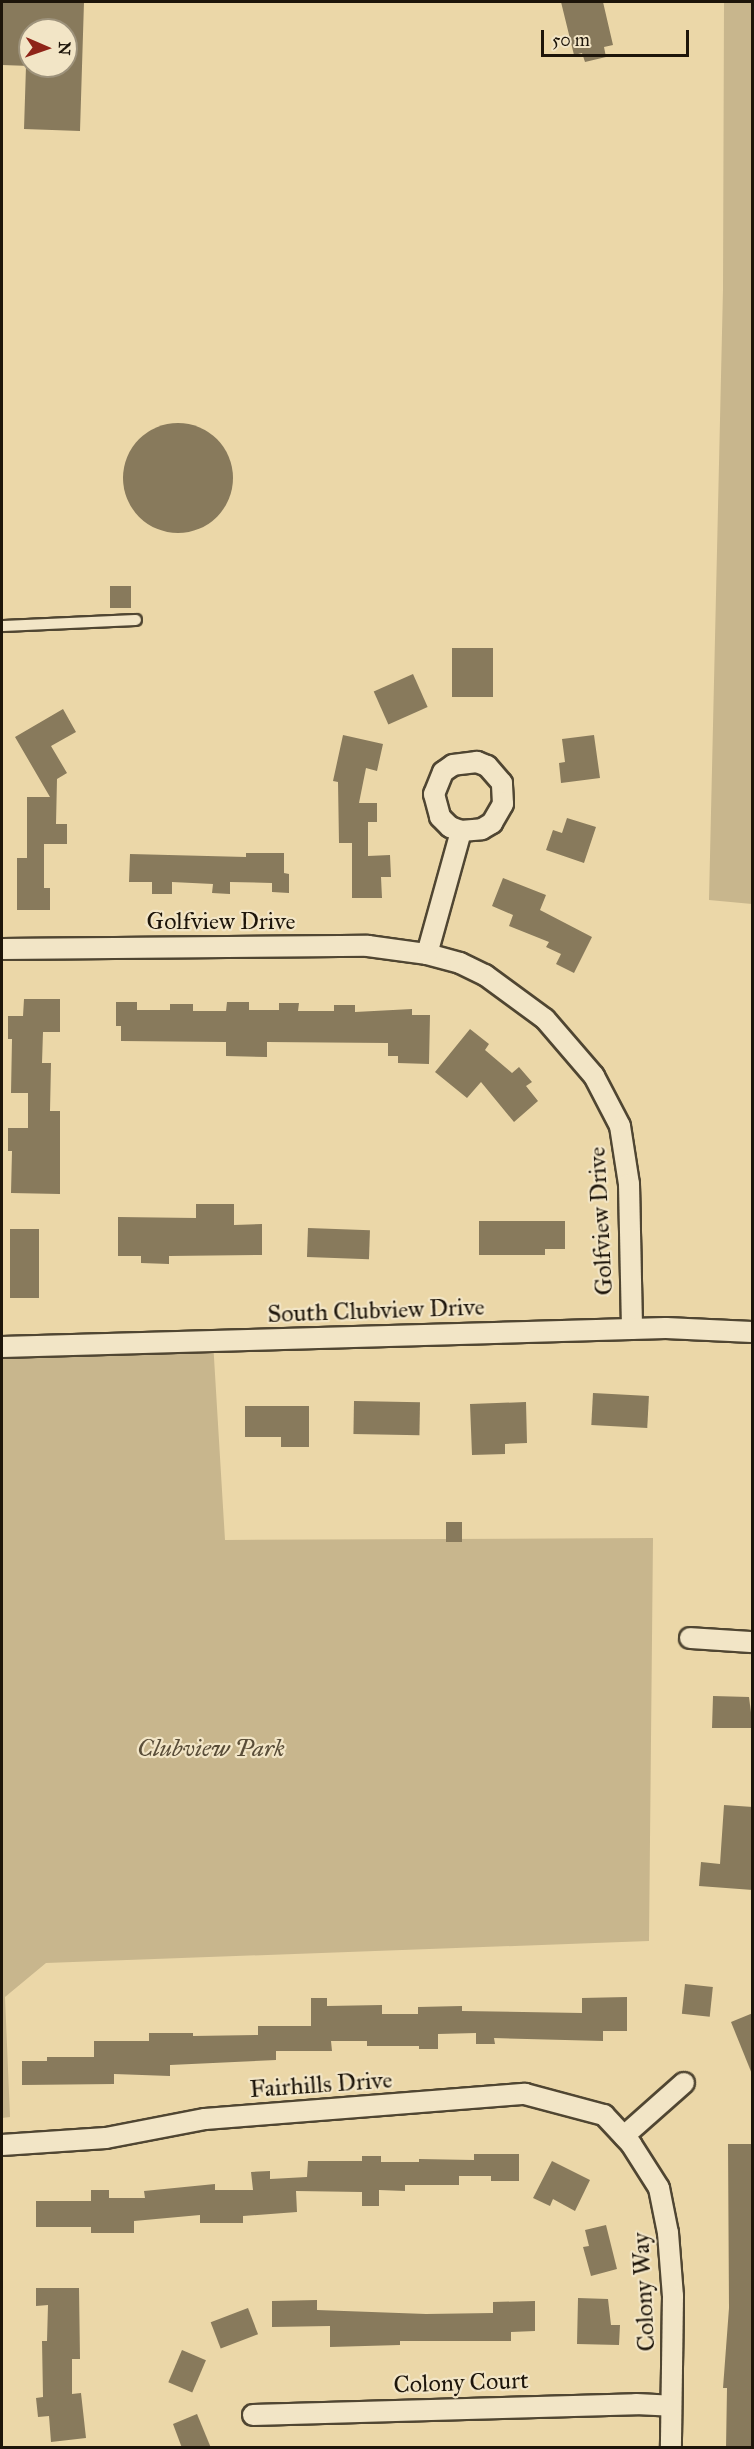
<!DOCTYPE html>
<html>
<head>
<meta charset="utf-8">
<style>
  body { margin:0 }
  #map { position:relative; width:754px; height:2449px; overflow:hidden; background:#ebd7a8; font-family:"IM FELL Great Primer",serif }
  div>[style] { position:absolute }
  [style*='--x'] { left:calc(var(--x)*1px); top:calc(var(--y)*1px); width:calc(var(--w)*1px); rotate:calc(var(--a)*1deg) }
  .green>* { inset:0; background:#c8b68d }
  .building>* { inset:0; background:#887a5c; transform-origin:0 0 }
  .round { border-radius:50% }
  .roads { filter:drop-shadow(2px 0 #504632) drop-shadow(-2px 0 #504632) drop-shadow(0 2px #504632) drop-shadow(0 -2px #504632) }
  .lane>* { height:10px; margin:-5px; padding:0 5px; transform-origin:5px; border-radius:5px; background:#f2e5c6 }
  .street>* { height:20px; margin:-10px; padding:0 10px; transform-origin:10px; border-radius:10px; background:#f2e5c6 }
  span { translate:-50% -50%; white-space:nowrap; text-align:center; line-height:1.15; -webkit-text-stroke:4.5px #f2e5c6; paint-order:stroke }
  .street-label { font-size:24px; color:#1d150a }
  .park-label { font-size:24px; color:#594d38; font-style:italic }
  .frame { position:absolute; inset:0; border:3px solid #1d150a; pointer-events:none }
  .north { position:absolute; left:18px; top:18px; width:60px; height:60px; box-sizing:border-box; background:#f2e5c6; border:2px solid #9d927b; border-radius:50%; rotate:92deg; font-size:16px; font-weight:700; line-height:24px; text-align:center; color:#1d150a }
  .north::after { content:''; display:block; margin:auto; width:21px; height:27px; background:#8f2418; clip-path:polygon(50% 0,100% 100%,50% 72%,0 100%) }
  .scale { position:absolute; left:541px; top:30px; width:148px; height:27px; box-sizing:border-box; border:3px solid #1d150a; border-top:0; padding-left:8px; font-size:18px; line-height:21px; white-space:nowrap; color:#1d150a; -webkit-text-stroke:4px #f2e5c6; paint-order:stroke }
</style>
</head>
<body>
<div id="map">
  <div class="green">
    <div style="clip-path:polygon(724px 2px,752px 2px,752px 904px,709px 900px,723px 289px)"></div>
    <div style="clip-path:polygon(213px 1341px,225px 1540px,653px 1538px,649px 1941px,46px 1963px,5px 1997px,10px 2117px,2px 2118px,2px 1347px)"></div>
  </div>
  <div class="building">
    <div style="clip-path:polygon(2px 2px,84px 2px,80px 131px,24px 129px,26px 66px,66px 66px,66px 30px,30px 30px,30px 66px,2px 65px)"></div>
    <div style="clip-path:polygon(561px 2px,603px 2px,613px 45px,604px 47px,606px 57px,585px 62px,582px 53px,574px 55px)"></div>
    <div class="round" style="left:123px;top:423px;width:110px;height:110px"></div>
    <div style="left:110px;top:586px;width:21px;height:22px"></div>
    <div style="left:452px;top:648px;width:41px;height:49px"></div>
    <div style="left:413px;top:674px;width:36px;height:43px;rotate:66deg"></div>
    <div style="clip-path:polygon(63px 709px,76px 732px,51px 746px,67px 773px,57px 779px,56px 824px,67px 824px,67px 844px,44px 844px,44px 888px,50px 888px,50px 910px,17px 910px,17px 858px,27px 858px,27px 797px,50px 797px,15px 737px)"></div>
    <div style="clip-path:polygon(343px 735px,383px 744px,377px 771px,366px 768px,359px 803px,377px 803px,377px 822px,368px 822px,368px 856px,390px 855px,391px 877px,381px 877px,382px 898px,352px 898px,352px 843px,339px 843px,338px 782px,333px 781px)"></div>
    <div style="clip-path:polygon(594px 735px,600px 778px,561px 783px,559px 763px,565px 762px,562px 739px)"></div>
    <div style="clip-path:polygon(567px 818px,596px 827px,584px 863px,546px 850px,553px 830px,562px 833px)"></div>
    <div style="clip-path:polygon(246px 853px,284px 853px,284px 873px,289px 874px,289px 893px,272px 892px,272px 883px,230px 882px,230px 894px,212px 893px,213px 884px,172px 882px,172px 894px,152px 894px,152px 882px,129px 882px,130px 854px,246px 857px)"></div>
    <div style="clip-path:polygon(503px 878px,546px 895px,540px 910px,592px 937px,574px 973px,556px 964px,561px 954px,546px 947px,549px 942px,509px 926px,513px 915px,492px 906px)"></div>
    <div style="clip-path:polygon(24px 999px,60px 999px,60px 1032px,43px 1032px,42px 1063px,51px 1063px,50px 1111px,60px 1111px,60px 1194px,11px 1193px,12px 1151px,8px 1151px,8px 1128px,28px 1128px,28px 1093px,11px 1093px,12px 1039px,8px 1039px,8px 1016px,23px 1016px)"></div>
    <div style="clip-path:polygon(116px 1002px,137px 1002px,137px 1010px,170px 1010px,170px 1004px,193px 1004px,193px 1011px,226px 1011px,227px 1002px,249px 1002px,249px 1010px,279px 1010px,279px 1003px,299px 1003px,298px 1011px,334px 1011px,334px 1005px,355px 1005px,355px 1012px,412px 1009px,412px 1015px,430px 1015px,429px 1064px,398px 1063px,398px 1056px,388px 1056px,388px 1043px,267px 1042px,267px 1057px,226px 1056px,226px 1042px,121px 1041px,121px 1026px,116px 1026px)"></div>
    <div style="clip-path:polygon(470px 1029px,489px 1044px,485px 1050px,512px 1073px,519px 1067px,532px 1082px,526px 1086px,538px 1101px,514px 1122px,481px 1082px,467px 1098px,435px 1072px)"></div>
    <div style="clip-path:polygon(196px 1204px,234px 1204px,234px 1225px,262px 1224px,262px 1255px,169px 1256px,169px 1264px,141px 1263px,141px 1256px,118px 1256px,118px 1217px,196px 1218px)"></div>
    <div style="clip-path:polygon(479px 1221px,565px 1221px,565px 1249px,545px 1249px,545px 1255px,479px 1255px)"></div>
    <div style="left:308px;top:1228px;width:62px;height:29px;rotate:2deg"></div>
    <div style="left:10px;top:1229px;width:29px;height:69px"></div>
    <div style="left:593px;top:1393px;width:56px;height:32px;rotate:3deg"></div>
    <div style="left:354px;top:1401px;width:66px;height:33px;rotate:1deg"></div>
    <div style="clip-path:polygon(526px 1402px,527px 1443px,505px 1444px,505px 1454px,472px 1455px,470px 1404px)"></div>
    <div style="clip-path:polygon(245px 1406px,309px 1406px,309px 1447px,281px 1447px,281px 1437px,245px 1437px)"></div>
    <div style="left:446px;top:1522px;width:16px;height:20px"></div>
    <div style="clip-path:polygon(713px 1696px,749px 1697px,753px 1728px,712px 1728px)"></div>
    <div style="clip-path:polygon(724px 1805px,753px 1807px,753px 1890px,699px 1886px,701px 1862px,720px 1864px)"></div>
    <div style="left:685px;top:1984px;width:28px;height:30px;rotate:6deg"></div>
    <div style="clip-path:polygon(627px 1997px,627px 2031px,603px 2031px,603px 2041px,494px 2038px,495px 2044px,476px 2044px,476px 2033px,438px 2034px,438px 2049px,419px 2049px,419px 2046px,367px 2046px,367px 2041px,331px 2041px,332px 2051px,276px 2051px,276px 2060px,170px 2065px,170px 2076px,114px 2074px,114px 2084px,22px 2085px,22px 2061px,47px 2061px,47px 2057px,94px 2057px,94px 2041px,149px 2041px,149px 2033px,193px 2033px,193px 2036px,258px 2035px,258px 2026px,311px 2026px,311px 1998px,327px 1998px,327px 2006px,382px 2005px,382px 2014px,418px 2014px,418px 2007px,462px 2006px,462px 2011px,582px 2013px,582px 1998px)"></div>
    <div style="clip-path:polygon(753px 2013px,753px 2073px,752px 2074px,731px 2022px)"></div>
    <div style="clip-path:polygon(728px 2144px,753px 2144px,753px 2448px,726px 2448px,727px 2388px,723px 2388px,729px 2308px)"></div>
    <div style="clip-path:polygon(474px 2154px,519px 2154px,519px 2181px,491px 2181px,491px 2176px,459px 2176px,459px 2185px,405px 2185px,405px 2191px,379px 2190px,379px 2206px,362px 2206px,362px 2192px,296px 2191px,297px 2212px,243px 2216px,243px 2223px,200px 2223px,200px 2215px,134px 2221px,134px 2233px,91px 2233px,91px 2227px,36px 2227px,36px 2201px,91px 2201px,91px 2190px,109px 2190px,109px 2198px,145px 2198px,144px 2191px,215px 2184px,215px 2190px,253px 2190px,251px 2172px,270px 2171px,270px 2179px,307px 2177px,308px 2161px,362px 2161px,362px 2156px,381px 2156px,381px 2162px,419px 2162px,419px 2159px,474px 2160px)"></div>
    <div style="clip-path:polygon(552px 2161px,590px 2180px,575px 2211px,553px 2199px,550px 2206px,533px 2198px)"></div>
    <div style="clip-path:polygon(606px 2225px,617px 2269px,591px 2276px,583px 2247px,589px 2246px,585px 2230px)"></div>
    <div style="clip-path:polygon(36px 2288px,79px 2288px,80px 2359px,72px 2359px,72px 2394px,81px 2393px,86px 2438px,51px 2442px,49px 2416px,38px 2417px,36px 2398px,43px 2397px,42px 2341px,47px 2341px,48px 2305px,36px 2306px)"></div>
    <div style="clip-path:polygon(578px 2298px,608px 2299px,611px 2325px,620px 2325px,619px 2345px,577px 2344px)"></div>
    <div style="clip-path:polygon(317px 2300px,317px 2310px,426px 2314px,493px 2313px,493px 2302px,535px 2301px,535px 2331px,511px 2332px,511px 2341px,400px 2341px,400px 2345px,330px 2347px,330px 2326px,272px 2327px,272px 2301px)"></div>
    <div style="left:248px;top:2308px;width:28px;height:40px;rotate:69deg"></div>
    <div style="left:182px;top:2350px;width:26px;height:35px;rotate:23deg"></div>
    <div style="clip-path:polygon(197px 2414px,211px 2448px,182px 2448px,173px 2424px)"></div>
  </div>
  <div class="roads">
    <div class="lane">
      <div style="--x:2;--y:626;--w:134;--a:-2.6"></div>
    </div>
    <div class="street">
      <div style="--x:2;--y:949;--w:366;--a:-0.5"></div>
      <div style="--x:368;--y:946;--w:60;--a:7.7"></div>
      <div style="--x:427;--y:954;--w:34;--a:15"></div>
      <div style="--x:460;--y:963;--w:28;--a:26"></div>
      <div style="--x:485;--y:975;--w:74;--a:36.3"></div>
      <div style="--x:545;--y:1019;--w:75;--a:49.3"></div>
      <div style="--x:594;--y:1076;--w:56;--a:62.5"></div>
      <div style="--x:620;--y:1126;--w:59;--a:81.2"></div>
      <div style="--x:629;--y:1184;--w:145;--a:88.8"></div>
      <div style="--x:427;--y:954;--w:128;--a:-74.5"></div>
      <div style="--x:461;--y:831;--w:21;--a:-5"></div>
      <div style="--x:482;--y:829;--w:12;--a:-31"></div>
      <div style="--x:492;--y:823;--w:22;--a:-60"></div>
      <div style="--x:503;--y:804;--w:21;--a:-93"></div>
      <div style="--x:502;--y:783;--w:23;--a:-131"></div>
      <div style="--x:487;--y:766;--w:11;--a:-158"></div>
      <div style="--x:477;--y:762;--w:24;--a:173"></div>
      <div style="--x:453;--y:765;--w:12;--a:145"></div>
      <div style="--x:443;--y:772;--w:24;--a:112"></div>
      <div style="--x:434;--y:794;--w:24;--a:75"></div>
      <div style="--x:440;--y:817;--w:14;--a:45"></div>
      <div style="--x:450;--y:827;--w:12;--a:20"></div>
      <div style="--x:2;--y:1347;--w:664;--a:-1.64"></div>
      <div style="--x:666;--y:1328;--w:86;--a:2.7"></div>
      <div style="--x:690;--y:1638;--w:62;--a:3.7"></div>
      <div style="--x:624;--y:2136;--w:80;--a:-41.5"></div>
      <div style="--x:2;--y:2145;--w:104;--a:-3.9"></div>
      <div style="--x:106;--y:2138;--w:101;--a:-10.9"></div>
      <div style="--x:205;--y:2119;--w:321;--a:-4.5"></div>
      <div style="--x:525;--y:2094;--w:82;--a:14.9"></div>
      <div style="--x:604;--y:2115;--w:40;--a:47"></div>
      <div style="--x:631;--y:2144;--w:52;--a:57.5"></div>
      <div style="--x:659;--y:2188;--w:46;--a:78.7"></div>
      <div style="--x:668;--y:2233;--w:63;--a:85.5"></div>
      <div style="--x:673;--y:2296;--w:152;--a:90.8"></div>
      <div style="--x:253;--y:2415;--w:383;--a:-1.6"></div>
      <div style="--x:636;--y:2404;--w:35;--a:3"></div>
    </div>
  </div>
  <div class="street-label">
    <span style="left:221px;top:922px">Golfview Drive</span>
    <span style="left:601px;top:1221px;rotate:-93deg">Golfview Drive</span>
    <span style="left:376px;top:1311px;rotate:-2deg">South Clubview Drive</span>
    <span style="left:321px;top:2085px;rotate:-4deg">Fairhills Drive</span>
    <span style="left:644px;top:2292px;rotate:-93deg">Colony Way</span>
    <span style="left:461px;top:2383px;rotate:-2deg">Colony Court</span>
  </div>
  <div class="park-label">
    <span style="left:211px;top:1749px">Clubview Park</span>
  </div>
  <div class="frame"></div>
  <div class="north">N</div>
  <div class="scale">50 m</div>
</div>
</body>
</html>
